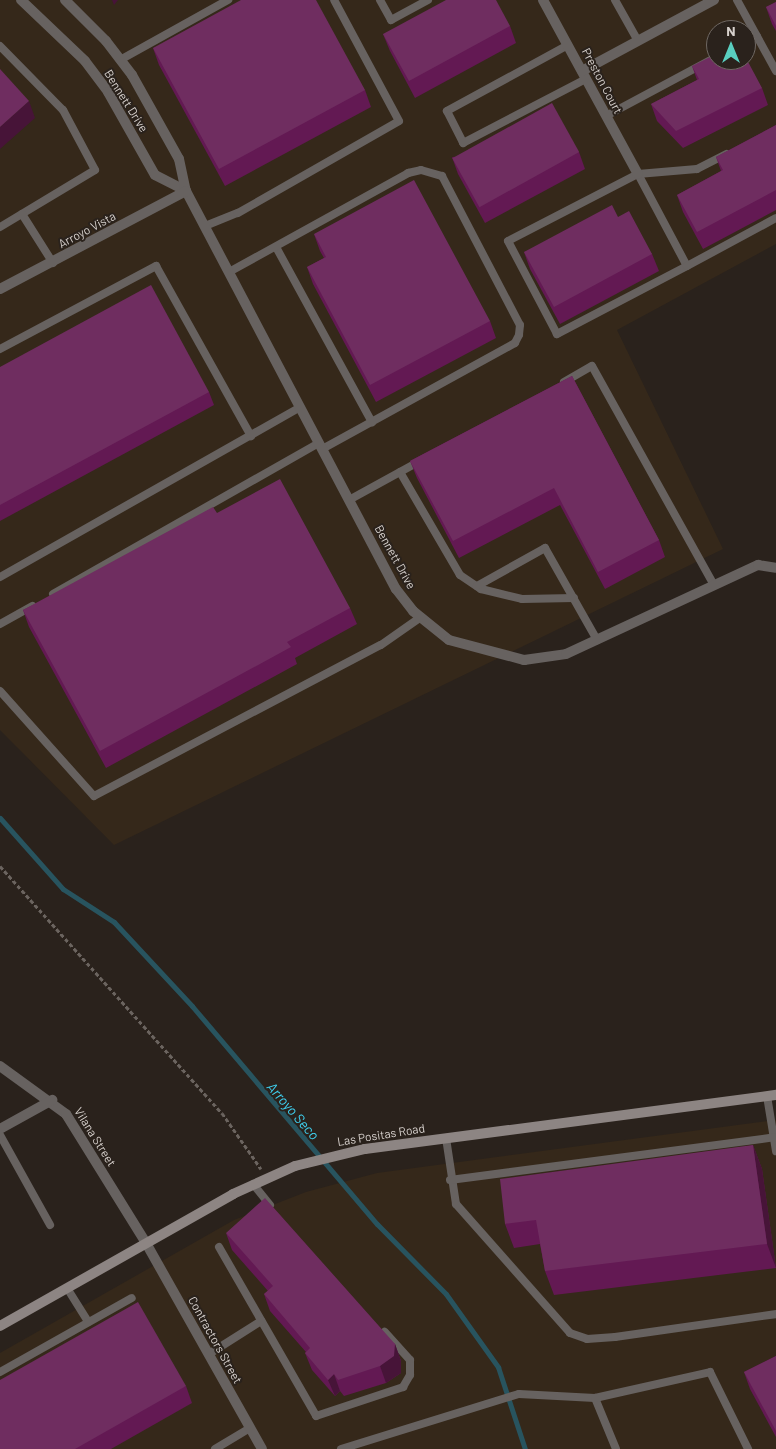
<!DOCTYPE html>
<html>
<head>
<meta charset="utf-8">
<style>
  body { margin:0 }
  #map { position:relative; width:776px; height:1449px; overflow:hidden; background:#2a221c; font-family:Barlow,sans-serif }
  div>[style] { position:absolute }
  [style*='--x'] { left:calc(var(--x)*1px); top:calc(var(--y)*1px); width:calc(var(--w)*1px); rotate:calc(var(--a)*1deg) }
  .commercial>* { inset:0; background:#35281a }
  .stream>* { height:5px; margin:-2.5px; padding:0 2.5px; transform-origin:2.5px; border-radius:2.5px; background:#28545f }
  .path>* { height:3px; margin-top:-1.5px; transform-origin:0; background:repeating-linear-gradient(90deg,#6b645f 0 4px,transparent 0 6.5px) }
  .lane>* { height:8px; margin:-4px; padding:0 4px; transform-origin:4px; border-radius:4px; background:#676260 }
  .street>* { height:10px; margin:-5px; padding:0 5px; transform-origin:5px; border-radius:5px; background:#676260 }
  .secondary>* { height:10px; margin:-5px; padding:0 5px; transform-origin:5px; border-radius:5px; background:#8d8583 }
  .wall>* { inset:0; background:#631953 }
  .shaded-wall>* { inset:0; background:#471438 }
  .building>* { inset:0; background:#6f2d60; transform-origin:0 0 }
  span { translate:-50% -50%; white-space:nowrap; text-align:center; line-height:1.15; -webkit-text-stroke:4px #2a221c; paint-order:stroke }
  .street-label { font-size:12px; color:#d7d1cd }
  .water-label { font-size:14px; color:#3fd3f3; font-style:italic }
  .north { position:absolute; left:706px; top:20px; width:50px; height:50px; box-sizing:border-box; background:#2a221c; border:1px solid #6f6863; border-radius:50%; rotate:0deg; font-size:14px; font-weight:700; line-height:20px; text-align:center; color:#d7d1cd }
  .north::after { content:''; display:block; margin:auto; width:18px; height:22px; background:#59cebf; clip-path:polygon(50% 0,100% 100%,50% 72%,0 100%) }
</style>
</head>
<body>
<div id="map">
  <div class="commercial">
    <div style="clip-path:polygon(evenodd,0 0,776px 0,776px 244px,617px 330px,723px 549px,114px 845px,0 730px,0 0,716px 30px,746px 30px,746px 60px,716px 60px,716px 30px)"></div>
    <div style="clip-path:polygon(776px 1120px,776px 1449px,0 1449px,0 1353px,234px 1220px,306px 1192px,377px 1173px)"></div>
  </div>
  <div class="stream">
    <div style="--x:0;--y:818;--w:95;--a:48.4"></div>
    <div style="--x:63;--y:889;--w:61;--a:32.9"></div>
    <div style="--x:114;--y:922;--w:115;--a:47.1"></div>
    <div style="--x:192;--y:1006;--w:286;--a:49.7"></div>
    <div style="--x:377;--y:1224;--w:98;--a:45.4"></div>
    <div style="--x:446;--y:1294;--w:90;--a:54.5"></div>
    <div style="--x:498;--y:1367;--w:86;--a:71.8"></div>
  </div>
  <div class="path">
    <div style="--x:0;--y:866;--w:332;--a:48.1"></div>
    <div style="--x:222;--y:1113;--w:68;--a:55.1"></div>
  </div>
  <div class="lane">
    <div style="--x:380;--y:0;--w:23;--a:61"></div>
    <div style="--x:391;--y:20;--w:42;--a:-28.4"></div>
    <div style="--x:615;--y:0;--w:47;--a:60.7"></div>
    <div style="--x:737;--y:0;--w:81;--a:61.2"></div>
    <div style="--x:746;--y:41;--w:12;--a:-24"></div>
    <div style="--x:568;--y:45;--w:138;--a:151.4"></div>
    <div style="--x:447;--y:111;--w:36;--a:63"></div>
    <div style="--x:463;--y:143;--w:139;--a:-27.5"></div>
    <div style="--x:0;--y:46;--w:90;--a:45.5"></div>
    <div style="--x:63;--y:110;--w:68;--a:61.9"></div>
    <div style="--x:95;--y:170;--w:111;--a:149"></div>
    <div style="--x:120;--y:60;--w:124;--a:-29.1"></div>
    <div style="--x:606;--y:116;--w:125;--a:-28.2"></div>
    <div style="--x:638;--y:174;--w:104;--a:62"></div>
    <div style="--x:687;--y:266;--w:147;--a:152.4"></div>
    <div style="--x:557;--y:334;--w:105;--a:-117.8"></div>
    <div style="--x:508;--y:241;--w:146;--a:-27.3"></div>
    <div style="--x:638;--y:174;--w:59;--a:-4.8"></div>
    <div style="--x:697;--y:169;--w:33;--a:-27"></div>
    <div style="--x:22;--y:214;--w:58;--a:57.7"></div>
    <div style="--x:205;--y:226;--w:35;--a:-22"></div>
    <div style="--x:238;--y:213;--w:185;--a:-29.7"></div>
    <div style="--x:399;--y:121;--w:137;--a:-118.2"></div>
    <div style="--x:276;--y:247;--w:200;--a:61.3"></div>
    <div style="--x:687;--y:266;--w:101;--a:-28.3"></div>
    <div style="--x:229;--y:272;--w:205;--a:-28.9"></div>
    <div style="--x:408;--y:173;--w:13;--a:-13"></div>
    <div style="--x:421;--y:170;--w:22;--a:16"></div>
    <div style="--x:442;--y:176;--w:168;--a:62.4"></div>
    <div style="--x:520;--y:325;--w:10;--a:96"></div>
    <div style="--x:519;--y:335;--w:9;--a:117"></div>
    <div style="--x:515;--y:343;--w:220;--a:151.2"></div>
    <div style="--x:0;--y:349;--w:177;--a:-28"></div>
    <div style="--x:156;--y:266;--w:195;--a:60.8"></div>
    <div style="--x:564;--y:382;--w:32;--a:-30"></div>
    <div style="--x:592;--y:366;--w:251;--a:60.9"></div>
    <div style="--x:400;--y:472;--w:119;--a:59.8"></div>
    <div style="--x:460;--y:575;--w:25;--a:34"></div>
    <div style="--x:481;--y:589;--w:42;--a:13.7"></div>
    <div style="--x:522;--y:599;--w:52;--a:-1.1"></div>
    <div style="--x:349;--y:500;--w:81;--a:-28.8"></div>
    <div style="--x:0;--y:577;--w:345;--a:-29.5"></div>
    <div style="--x:477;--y:586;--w:78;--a:-29.2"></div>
    <div style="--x:545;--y:548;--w:106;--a:60.5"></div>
    <div style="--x:53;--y:594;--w:306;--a:-29.6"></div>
    <div style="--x:0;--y:624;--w:37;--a:-29"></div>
    <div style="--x:0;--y:691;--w:141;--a:48.2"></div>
    <div style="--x:94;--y:796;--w:324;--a:-27.8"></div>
    <div style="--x:381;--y:645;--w:49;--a:-35"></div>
    <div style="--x:767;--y:1096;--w:56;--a:80.7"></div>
    <div style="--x:0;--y:1135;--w:103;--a:60.9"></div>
    <div style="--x:446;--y:1138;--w:67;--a:81.4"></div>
    <div style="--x:456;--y:1204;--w:172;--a:48.5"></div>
    <div style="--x:570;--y:1333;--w:18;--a:19"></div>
    <div style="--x:587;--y:1339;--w:28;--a:-4"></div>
    <div style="--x:615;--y:1337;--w:163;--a:-8.1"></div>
    <div style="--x:450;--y:1180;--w:329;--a:-7.5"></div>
    <div style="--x:253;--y:1184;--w:27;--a:51"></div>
    <div style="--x:219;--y:1247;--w:195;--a:60.1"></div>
    <div style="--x:316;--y:1416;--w:92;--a:-18.4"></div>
    <div style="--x:403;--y:1387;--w:14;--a:-60"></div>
    <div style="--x:410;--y:1375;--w:15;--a:-90"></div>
    <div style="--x:410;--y:1360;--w:38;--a:-132"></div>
    <div style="--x:67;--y:1288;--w:40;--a:58"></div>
    <div style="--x:209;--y:1354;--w:62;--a:-32.4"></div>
    <div style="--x:0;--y:1372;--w:151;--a:-29.3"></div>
    <div style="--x:595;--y:1398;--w:55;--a:67.6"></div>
    <div style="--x:215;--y:1449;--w:41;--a:-31"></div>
    <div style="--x:341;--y:1449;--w:186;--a:-17.2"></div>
    <div style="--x:519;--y:1394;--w:76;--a:3"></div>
    <div style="--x:595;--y:1398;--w:118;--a:-12.7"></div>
    <div style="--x:710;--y:1372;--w:86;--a:63.7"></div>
  </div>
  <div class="street">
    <div style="--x:21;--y:0;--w:88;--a:43.6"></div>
    <div style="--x:85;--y:61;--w:39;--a:53"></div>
    <div style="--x:108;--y:92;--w:95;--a:60.5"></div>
    <div style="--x:155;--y:175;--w:35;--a:27"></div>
    <div style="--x:65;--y:0;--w:58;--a:45"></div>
    <div style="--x:106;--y:41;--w:43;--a:52.6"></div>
    <div style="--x:132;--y:75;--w:96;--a:60.8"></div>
    <div style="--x:179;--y:159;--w:33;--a:78"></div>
    <div style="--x:186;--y:191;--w:450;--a:62.2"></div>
    <div style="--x:396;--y:589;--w:28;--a:52"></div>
    <div style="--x:413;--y:611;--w:46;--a:38.9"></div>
    <div style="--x:449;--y:640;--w:78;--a:14.9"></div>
    <div style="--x:524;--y:660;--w:42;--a:-8.1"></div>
    <div style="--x:566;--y:654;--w:212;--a:-24.9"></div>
    <div style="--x:758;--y:565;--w:18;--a:9"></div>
    <div style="--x:543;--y:0;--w:198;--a:61.4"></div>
    <div style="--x:582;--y:71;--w:150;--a:-28.3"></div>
    <div style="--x:0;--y:289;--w:210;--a:-27.8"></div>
    <div style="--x:0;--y:1066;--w:82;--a:36"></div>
    <div style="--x:66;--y:1114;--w:152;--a:58.2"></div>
    <div style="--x:146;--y:1243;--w:236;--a:60.6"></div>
    <div style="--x:0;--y:1129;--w:60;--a:-29.1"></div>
  </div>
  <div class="secondary">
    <div style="--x:0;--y:1326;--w:268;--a:-29.5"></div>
    <div style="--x:233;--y:1194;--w:68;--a:-24.3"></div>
    <div style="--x:295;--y:1166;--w:72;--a:-13.7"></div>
    <div style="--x:365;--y:1149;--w:415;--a:-7.5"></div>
  </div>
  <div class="wall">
    <div style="clip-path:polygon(776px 2px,776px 31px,772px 24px,766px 7px)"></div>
    <div style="clip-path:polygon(510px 26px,516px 43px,415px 98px,390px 51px,383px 34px)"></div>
    <div style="clip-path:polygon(153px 48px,365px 90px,371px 107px,225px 186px,159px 65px)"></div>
    <div style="clip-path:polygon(692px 66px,762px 88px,768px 105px,683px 148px,657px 121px,651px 104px,697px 80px)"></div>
    <div style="clip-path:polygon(776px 125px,776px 210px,703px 249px,683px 212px,677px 195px,721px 171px,716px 157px)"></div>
    <div style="clip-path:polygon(579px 152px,585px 169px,485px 223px,458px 174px,452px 157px)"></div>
    <div style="clip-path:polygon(618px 217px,652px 254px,659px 271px,560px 324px,530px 269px,524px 252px)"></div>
    <div style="clip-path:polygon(314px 234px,490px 321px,496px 338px,376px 402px,313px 284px,307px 267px,324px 258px,320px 251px)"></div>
    <div style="clip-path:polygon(0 367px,209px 392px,214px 405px,0 521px)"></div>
    <div style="clip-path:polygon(572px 376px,659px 540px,665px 557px,605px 589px,560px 505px,459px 558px,417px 478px,410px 461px)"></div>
    <div style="clip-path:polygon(217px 513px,350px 608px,357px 624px,295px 658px,297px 664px,106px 768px,29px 627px,23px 610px)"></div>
    <div style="clip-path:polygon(753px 1145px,762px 1169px,776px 1268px,554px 1295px,545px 1271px,540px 1244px,514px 1248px,505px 1224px)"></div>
    <div style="clip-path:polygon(226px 1233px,395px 1344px,401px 1361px,401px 1373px,386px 1383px,344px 1396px,340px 1391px,335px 1396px,312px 1370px,305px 1353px,306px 1352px,270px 1311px,264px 1294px,268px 1291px,232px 1250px)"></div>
    <div style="clip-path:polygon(776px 1356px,776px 1437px,750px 1389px,744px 1372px)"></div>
    <div style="clip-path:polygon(186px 1386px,192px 1403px,111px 1449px,0 1449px)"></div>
  </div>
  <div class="shaded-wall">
    <div style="clip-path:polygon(112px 0,118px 0,114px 5px)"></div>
    <div style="clip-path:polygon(29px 101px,35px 118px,0 149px,0 127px)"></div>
    <div style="clip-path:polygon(753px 1145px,762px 1169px,776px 1268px,767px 1244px)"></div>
    <div style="clip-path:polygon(395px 1344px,401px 1361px,401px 1373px,386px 1383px,380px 1366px)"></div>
    <div style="clip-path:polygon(334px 1374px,340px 1391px,335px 1396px,328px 1380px)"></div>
  </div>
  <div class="building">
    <div style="clip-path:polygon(241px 0,316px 0,365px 90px,219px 169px,153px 48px)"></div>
    <div style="clip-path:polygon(446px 0,496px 0,510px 26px,409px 81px,383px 34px)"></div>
    <div style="clip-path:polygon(776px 2px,776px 26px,766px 7px)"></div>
    <div style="clip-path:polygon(716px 54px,716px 60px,746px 60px,746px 58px,762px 88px,676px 131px,651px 104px,699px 79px,692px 66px)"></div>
    <div style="clip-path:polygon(0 69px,29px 101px,0 127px)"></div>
    <div style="left:552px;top:103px;width:56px;height:114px;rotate:61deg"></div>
    <div style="clip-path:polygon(776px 125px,776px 190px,697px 232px,677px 195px,723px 170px,716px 157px)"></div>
    <div style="clip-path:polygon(414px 180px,490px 321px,370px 385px,307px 267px,326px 257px,314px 234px)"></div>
    <div style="clip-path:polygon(612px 205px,618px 217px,629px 211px,652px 254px,554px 307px,524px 252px)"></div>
    <div style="clip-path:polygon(151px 285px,209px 392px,0 505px,0 367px)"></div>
    <div style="clip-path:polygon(572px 376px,659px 540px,598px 572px,554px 488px,453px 541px,410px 461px)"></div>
    <div style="clip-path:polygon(280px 479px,350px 608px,287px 642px,291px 647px,100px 751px,23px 610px,213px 507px,217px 513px)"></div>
    <div style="clip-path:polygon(753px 1145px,767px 1244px,545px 1271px,536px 1220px,505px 1224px,500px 1179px)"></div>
    <div style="clip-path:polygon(265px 1198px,395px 1344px,394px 1356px,380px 1366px,338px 1380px,334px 1374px,328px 1380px,305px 1353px,310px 1348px,264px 1294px,273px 1286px,226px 1233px)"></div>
    <div style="clip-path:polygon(138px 1302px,186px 1386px,75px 1449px,0 1449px,0 1380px)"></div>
    <div style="clip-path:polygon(776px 1356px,776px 1431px,744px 1372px)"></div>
  </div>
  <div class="street-label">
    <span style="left:602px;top:81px;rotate:62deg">Preston Court</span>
    <span style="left:126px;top:101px;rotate:58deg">Bennett Drive</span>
    <span style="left:87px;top:230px;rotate:-28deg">Arroyo Vista</span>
    <span style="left:395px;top:557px;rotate:61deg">Bennett Drive</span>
    <span style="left:381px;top:1135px;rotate:-9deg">Las Positas Road</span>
    <span style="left:95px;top:1137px;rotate:58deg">Vilana Street</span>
    <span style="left:215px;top:1340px;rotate:61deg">Contractors Street</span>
  </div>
  <div class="water-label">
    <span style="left:293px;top:1111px;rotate:49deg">Arroyo Seco</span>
  </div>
  <div class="north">N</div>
</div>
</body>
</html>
